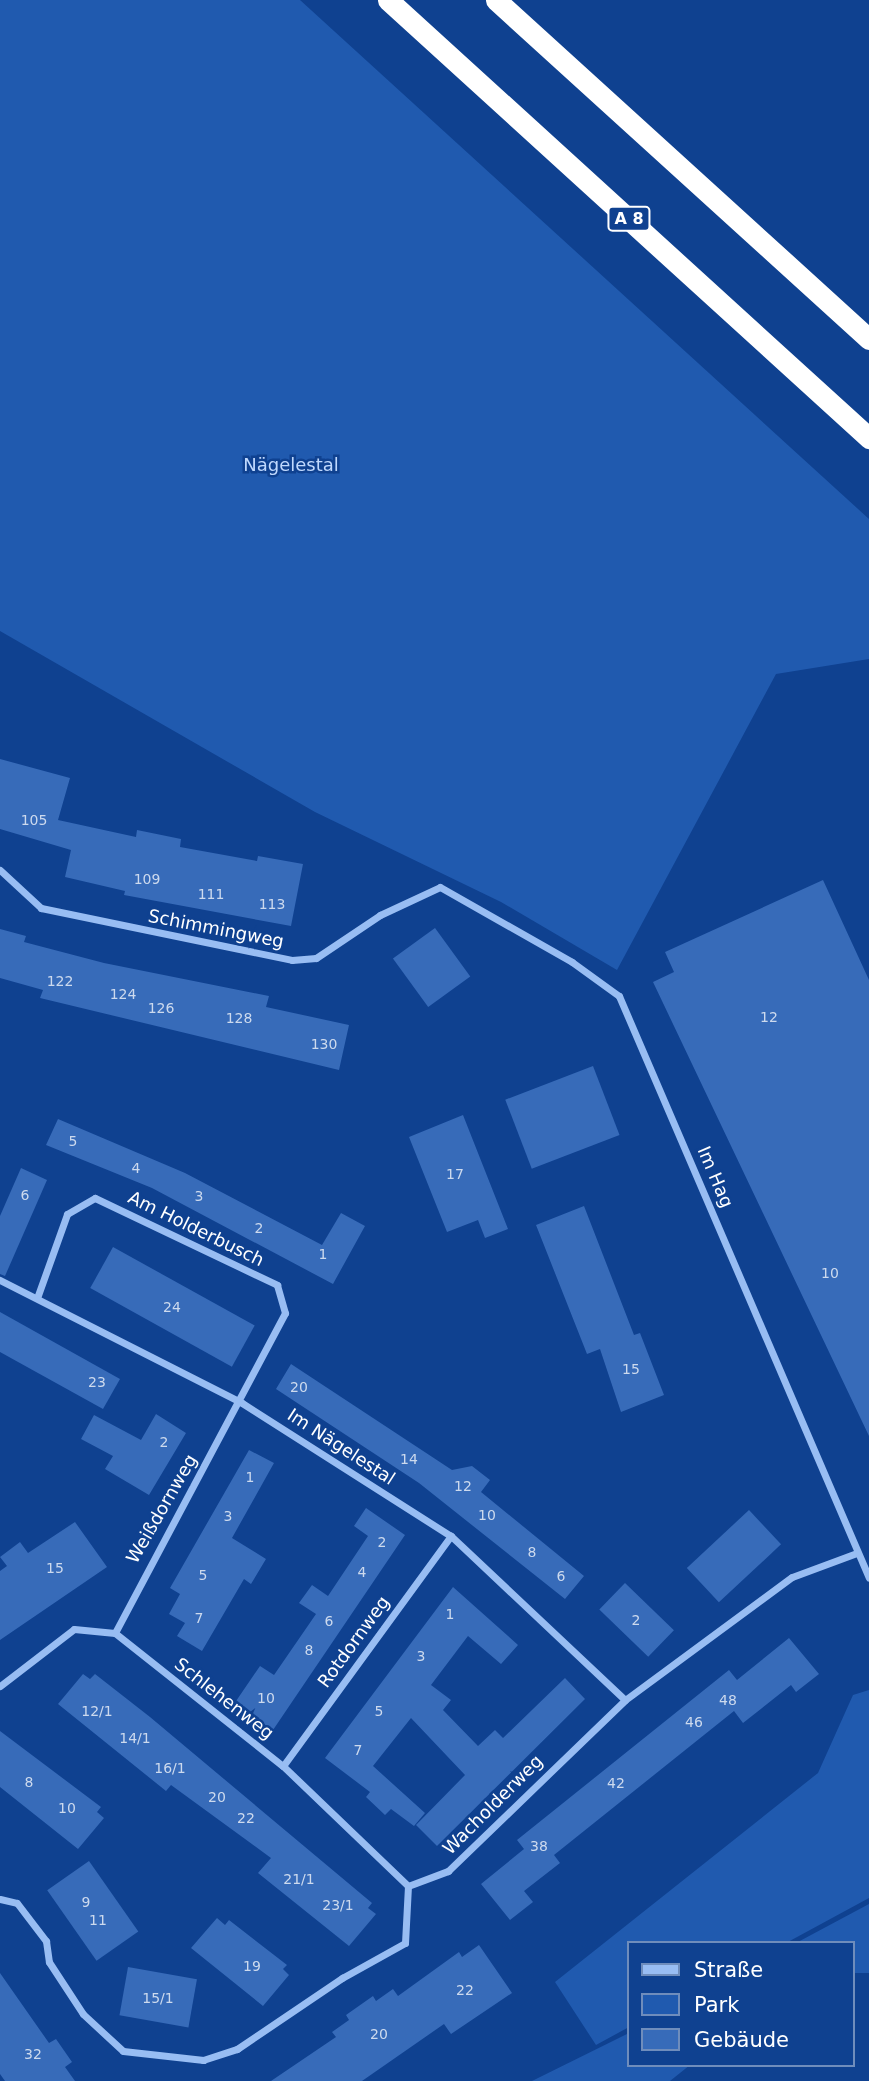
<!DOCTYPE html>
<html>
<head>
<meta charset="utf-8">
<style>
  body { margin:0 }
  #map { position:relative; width:869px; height:2081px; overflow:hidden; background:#0f4190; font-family:"DejaVu Sans",sans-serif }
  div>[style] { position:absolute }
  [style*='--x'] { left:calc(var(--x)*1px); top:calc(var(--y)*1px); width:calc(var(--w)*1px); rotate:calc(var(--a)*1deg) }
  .green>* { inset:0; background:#205aaf }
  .building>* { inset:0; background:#376bb9; transform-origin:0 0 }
  .minor>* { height:7px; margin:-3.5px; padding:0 3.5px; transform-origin:3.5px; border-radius:3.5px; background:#98bdf3 }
  .motorway>* { height:21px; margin:-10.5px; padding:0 10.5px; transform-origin:10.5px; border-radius:10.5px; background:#fff }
  span { translate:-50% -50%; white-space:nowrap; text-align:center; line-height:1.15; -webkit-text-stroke:5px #0f4190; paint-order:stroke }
  .number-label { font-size:14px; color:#cddaee }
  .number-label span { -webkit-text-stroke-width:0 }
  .shield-label span { padding:2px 5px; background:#0f4190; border:2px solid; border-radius:5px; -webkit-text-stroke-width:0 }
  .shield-label { font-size:16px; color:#fff; font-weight:700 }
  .park-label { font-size:18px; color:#c0d9fe }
  .street-label { font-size:18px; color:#fff }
  .legend { position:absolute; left:627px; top:1941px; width:228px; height:126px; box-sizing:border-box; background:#0f4190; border:2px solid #6f8dbc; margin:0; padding:9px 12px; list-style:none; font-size:21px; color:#fff }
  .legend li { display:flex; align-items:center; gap:14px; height:35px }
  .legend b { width:35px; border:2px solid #6f8dbc }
</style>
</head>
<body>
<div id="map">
  <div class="green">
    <div style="clip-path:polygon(0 0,300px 0,869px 519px,869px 659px,776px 674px,617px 970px,501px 902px,315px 812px,0 631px)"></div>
    <div style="clip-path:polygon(869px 1690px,869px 1898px,786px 1943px,629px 1943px,629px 2027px,596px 2045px,555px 1982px,818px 1773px,853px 1695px)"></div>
    <div style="clip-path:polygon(869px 1904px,869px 1973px,853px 1973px,853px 1943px,796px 1943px)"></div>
    <div style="clip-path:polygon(629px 2033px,629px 2065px,690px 2065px,670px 2081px,532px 2081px)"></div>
  </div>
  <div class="building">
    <div style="clip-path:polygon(0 759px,70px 778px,58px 820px,136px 837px,137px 830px,181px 839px,180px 847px,257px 861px,258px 856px,303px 864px,291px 926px,124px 895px,125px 891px,65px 877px,71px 850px,0 829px)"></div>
    <div style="clip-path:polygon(823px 880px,869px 980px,869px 1436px,653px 982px,674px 972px,665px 952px)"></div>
    <div style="left:435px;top:928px;width:60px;height:52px;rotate:54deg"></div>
    <div style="clip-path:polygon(0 929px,26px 936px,24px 942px,104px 963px,269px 996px,266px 1007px,349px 1025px,339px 1070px,40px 998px,43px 990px,0 978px)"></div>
    <div style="left:593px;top:1066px;width:74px;height:94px;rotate:69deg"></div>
    <div style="clip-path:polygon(463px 1115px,508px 1229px,485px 1238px,478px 1220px,447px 1232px,409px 1137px)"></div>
    <div style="clip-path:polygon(58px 1119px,185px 1173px,322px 1245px,341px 1213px,365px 1226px,333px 1284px,152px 1188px,46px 1145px)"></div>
    <div style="clip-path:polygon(21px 1168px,47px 1180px,5px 1276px,0 1274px,0 1216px)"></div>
    <div style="clip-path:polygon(584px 1206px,634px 1335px,640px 1333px,664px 1395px,621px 1412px,600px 1349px,587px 1354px,536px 1225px)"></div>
    <div style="left:113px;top:1247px;width:162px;height:47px;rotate:29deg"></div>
    <div style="clip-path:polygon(0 1312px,120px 1379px,103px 1409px,0 1352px)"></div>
    <div style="clip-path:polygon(291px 1364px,452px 1470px,472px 1466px,490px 1480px,481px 1492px,584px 1576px,565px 1599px,419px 1483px,276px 1389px)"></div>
    <div style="clip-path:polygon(156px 1414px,186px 1433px,149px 1495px,105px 1469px,113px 1456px,81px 1439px,94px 1415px,141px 1440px)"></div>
    <div style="clip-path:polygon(249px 1450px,274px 1463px,232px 1538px,266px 1559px,251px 1584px,244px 1579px,202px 1651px,177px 1636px,185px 1623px,169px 1614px,180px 1594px,170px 1588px)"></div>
    <div style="clip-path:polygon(366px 1508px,405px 1535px,273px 1730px,234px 1704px,260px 1666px,274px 1675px,316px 1614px,299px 1603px,312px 1585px,328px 1596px,368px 1536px,354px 1526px)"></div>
    <div style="left:749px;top:1510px;width:47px;height:85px;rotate:47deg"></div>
    <div style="clip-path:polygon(75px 1522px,107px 1567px,0 1640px,0 1571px,7px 1566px,0 1557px,20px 1542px,28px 1553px)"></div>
    <div style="left:625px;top:1583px;width:68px;height:37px;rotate:44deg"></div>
    <div style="clip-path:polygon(453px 1587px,518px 1645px,501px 1664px,468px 1636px,431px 1685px,451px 1700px,443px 1710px,478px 1746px,495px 1730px,503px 1738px,565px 1678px,585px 1699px,437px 1846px,416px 1825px,465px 1775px,411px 1718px,373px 1766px,425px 1813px,414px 1826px,391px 1809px,385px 1815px,366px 1797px,370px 1792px,325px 1758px)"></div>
    <div style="clip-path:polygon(789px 1638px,819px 1674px,796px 1692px,791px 1685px,743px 1723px,734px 1711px,554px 1855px,560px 1863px,524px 1891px,533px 1902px,510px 1920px,481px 1884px,524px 1849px,517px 1840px,729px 1670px,737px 1680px)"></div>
    <div style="clip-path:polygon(83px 1674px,90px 1679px,95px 1674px,150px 1717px,372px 1903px,368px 1908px,376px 1914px,349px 1946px,258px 1873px,271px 1858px,171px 1785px,166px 1791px,58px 1704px)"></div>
    <div style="clip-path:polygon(0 1731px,101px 1807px,97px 1812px,104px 1818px,78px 1849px,0 1787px)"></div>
    <div style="left:89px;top:1861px;width:86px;height:51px;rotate:55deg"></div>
    <div style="clip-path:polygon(217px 1918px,225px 1925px,229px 1920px,287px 1965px,283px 1969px,289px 1975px,263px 2006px,191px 1948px)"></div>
    <div style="clip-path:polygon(479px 1945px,512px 1993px,451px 2034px,444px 2024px,362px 2081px,271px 2081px,336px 2037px,332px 2032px,349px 2020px,346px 2015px,373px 1996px,376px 2001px,393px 1989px,398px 1996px,459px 1952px,462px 1957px)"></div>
    <div style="left:128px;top:1967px;width:70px;height:49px;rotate:10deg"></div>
    <div style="clip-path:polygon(0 1973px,49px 2043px,56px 2039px,72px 2062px,65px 2067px,75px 2081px,5px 2081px,0 2074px)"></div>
  </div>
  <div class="minor">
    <div style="--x:0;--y:870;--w:56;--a:42.8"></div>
    <div style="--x:41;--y:908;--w:256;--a:11.7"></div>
    <div style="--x:292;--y:960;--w:24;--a:-5"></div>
    <div style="--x:316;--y:958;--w:77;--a:-33.9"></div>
    <div style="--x:380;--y:915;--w:66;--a:-25"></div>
    <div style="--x:440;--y:887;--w:152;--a:29.6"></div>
    <div style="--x:572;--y:962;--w:58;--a:35.9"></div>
    <div style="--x:619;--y:996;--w:633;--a:66.75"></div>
    <div style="--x:0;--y:1280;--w:271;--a:26.9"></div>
    <div style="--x:242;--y:1403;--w:248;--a:32.5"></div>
    <div style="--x:451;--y:1536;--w:239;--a:43.3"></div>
    <div style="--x:37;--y:1298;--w:89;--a:-70.3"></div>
    <div style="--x:67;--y:1214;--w:32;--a:-30"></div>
    <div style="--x:95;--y:1198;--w:202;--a:25.5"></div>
    <div style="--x:277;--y:1285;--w:29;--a:74"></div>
    <div style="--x:285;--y:1313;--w:362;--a:118"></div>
    <div style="--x:0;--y:1686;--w:93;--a:-37.6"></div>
    <div style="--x:74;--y:1629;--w:41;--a:5.6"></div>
    <div style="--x:115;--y:1633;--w:214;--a:38.4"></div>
    <div style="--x:283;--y:1766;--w:173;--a:43.8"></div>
    <div style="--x:283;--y:1766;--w:285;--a:-53.9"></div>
    <div style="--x:0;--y:1899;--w:17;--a:13"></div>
    <div style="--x:17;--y:1903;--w:48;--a:52.7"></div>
    <div style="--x:46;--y:1941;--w:21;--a:82"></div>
    <div style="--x:49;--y:1962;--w:62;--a:56.8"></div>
    <div style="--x:83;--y:2014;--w:54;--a:42.8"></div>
    <div style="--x:123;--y:2051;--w:81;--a:6.4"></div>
    <div style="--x:203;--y:2060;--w:36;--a:-18"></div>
    <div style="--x:237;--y:2049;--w:127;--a:-34.1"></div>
    <div style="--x:342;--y:1978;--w:72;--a:-29.1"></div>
    <div style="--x:405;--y:1943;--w:57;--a:-87"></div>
    <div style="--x:408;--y:1886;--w:43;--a:-20.6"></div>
    <div style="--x:448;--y:1871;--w:246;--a:-44"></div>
    <div style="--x:625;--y:1700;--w:207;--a:-36.4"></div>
    <div style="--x:792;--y:1577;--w:69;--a:-20.3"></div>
  </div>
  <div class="motorway">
    <div style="--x:388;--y:0;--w:651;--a:42.32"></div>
    <div style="--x:496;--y:0;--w:504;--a:42.27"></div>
  </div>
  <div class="number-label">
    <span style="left:34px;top:820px">105</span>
    <span style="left:147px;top:879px">109</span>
    <span style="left:211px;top:894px">111</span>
    <span style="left:272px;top:904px">113</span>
    <span style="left:60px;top:981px">122</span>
    <span style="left:123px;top:994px">124</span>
    <span style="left:161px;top:1008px">126</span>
    <span style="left:769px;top:1017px">12</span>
    <span style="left:239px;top:1018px">128</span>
    <span style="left:324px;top:1044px">130</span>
    <span style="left:73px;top:1141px">5</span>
    <span style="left:136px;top:1168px">4</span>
    <span style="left:455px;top:1174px">17</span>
    <span style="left:25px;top:1195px">6</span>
    <span style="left:199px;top:1196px">3</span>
    <span style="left:259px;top:1228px">2</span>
    <span style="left:323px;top:1254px">1</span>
    <span style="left:830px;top:1273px">10</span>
    <span style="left:172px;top:1307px">24</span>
    <span style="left:631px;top:1369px">15</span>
    <span style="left:97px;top:1382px">23</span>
    <span style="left:299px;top:1387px">20</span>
    <span style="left:164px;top:1442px">2</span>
    <span style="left:409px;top:1459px">14</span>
    <span style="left:250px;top:1477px">1</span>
    <span style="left:463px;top:1486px">12</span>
    <span style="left:487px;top:1515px">10</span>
    <span style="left:228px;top:1516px">3</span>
    <span style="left:382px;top:1542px">2</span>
    <span style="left:532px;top:1552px">8</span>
    <span style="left:55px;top:1568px">15</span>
    <span style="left:362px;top:1572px">4</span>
    <span style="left:203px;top:1575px">5</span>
    <span style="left:561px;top:1576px">6</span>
    <span style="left:450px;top:1614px">1</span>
    <span style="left:199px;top:1618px">7</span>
    <span style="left:636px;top:1620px">2</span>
    <span style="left:329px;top:1621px">6</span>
    <span style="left:309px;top:1650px">8</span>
    <span style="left:421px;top:1656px">3</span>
    <span style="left:266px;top:1698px">10</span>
    <span style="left:728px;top:1700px">48</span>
    <span style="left:97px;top:1711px">12/1</span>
    <span style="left:379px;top:1711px">5</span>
    <span style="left:694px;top:1722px">46</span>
    <span style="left:135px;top:1738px">14/1</span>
    <span style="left:358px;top:1750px">7</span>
    <span style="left:170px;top:1768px">16/1</span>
    <span style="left:29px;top:1782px">8</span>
    <span style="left:616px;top:1783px">42</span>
    <span style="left:217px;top:1797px">20</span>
    <span style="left:67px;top:1808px">10</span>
    <span style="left:246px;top:1818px">22</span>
    <span style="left:539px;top:1846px">38</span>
    <span style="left:299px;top:1879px">21/1</span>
    <span style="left:86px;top:1902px">9</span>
    <span style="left:338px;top:1905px">23/1</span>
    <span style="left:98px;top:1920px">11</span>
    <span style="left:252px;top:1966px">19</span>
    <span style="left:465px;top:1990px">22</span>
    <span style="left:158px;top:1998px">15/1</span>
    <span style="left:379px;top:2034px">20</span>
    <span style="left:33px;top:2054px">32</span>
  </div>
  <div class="shield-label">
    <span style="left:629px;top:219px">A 8</span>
  </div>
  <div class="park-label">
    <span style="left:291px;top:465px">Nägelestal</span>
  </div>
  <div class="street-label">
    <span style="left:216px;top:929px;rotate:11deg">Schimmingweg</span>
    <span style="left:715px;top:1177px;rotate:67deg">Im Hag</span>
    <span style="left:196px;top:1229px;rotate:26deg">Am Holderbusch</span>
    <span style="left:341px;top:1447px;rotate:33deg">Im Nägelestal</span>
    <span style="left:162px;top:1509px;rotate:-60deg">Weißdornweg</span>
    <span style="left:354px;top:1642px;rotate:-54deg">Rotdornweg</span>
    <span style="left:224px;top:1699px;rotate:38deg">Schlehenweg</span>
    <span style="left:493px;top:1805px;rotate:-45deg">Wacholderweg</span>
  </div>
  <ul class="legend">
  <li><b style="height:9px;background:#98bdf3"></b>Straße</li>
  <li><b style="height:19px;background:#205aaf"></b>Park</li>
  <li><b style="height:19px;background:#376bb9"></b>Gebäude</li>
  </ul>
</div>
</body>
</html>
